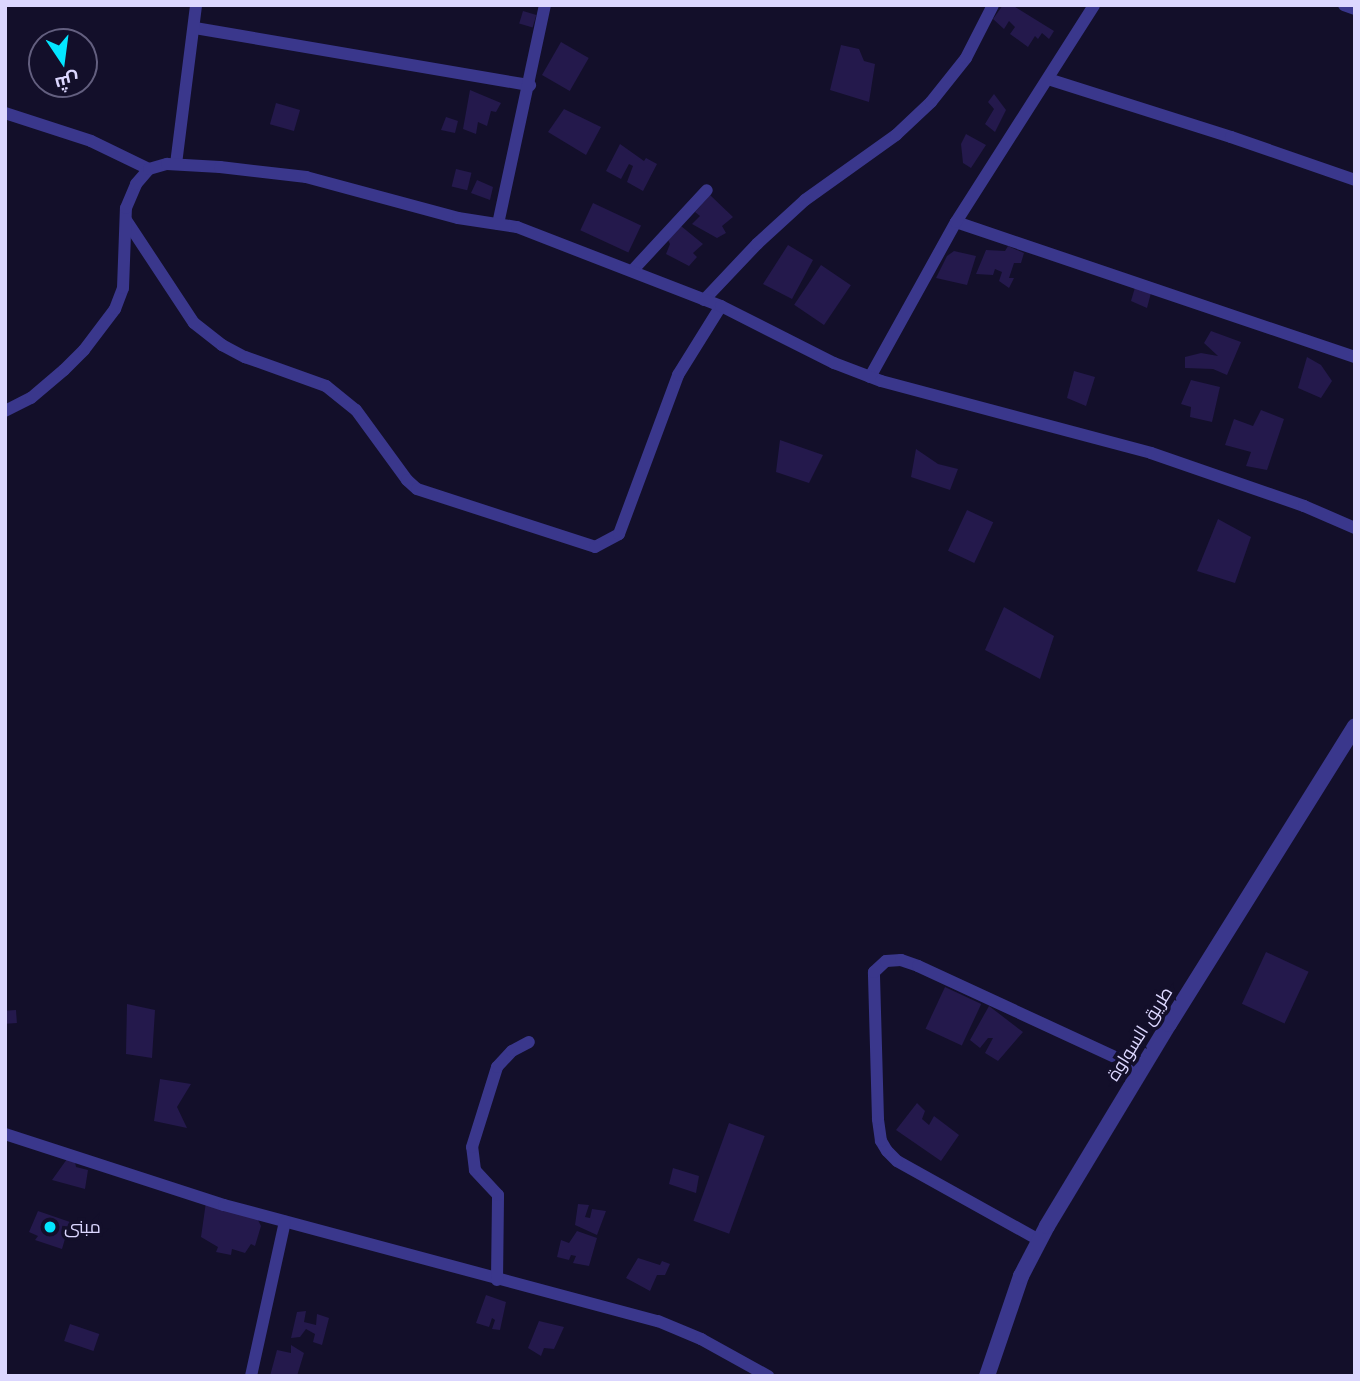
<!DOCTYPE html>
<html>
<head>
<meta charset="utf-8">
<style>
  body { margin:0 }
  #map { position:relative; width:1360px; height:1381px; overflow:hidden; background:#130f2a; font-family:"Fira Sans",Cairo,sans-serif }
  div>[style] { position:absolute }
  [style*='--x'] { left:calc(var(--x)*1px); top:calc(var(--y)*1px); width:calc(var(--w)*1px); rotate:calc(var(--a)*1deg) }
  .building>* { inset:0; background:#24194c; transform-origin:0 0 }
  .minor>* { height:12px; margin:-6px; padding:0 6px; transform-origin:6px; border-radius:6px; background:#3a378c }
  .tertiary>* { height:16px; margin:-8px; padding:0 8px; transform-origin:8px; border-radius:8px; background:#3a378c }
  .dots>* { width:19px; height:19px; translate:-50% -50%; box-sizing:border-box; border:4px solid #130f2a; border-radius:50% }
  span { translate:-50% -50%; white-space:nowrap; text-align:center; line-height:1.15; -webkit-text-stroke:7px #130f2a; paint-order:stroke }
  .street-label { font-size:18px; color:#dcd7ff }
  .poi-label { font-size:18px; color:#dcd7ff }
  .left { translate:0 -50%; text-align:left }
  .frame { position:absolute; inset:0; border:7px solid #dcd7ff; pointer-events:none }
  .north { position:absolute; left:28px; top:28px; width:70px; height:70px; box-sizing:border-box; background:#130f2a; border:2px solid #635f7f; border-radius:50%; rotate:167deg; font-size:19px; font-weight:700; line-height:28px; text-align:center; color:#dcd7ff }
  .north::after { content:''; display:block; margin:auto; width:24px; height:32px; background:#03e6ff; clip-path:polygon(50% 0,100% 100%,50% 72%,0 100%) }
</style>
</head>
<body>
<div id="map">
  <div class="building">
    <div style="clip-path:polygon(1003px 5px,1012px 5px,1054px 31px,1049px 39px,1042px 33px,1038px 39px,1035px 36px,1028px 47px,1010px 34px,1015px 27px,1009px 21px,1004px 29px,993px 19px)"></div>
    <div style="left:523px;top:11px;width:14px;height:13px;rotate:17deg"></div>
    <div style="left:561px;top:42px;width:32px;height:38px;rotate:30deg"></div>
    <div style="clip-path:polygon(841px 45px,859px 49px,864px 61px,875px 64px,869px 102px,830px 90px)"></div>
    <div style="clip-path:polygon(470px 90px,501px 103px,496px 112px,491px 111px,487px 126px,478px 122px,476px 134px,463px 129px)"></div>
    <div style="clip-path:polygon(994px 94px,1006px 110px,995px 132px,985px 124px,994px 109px,988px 102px)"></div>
    <div style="left:276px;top:103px;width:25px;height:22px;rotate:16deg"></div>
    <div style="clip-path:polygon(564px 109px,601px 127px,586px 155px,548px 132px)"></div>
    <div style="clip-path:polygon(446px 117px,458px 121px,455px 133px,441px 130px)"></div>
    <div style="clip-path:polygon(966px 134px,986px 145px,971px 168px,963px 163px,961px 144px)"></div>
    <div style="clip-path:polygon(620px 144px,644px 161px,646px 158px,657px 164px,643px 191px,627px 182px,633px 166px,629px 164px,621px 179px,606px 171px)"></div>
    <div style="left:456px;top:169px;width:16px;height:18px;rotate:14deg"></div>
    <div style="clip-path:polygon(477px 180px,493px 187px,490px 200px,471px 193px)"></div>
    <div style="clip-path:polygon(710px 195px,733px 217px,722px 226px,726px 233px,717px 238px,692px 224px,700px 216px,695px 212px)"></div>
    <div style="left:593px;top:203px;width:53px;height:30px;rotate:25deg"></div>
    <div style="clip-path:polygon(681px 226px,703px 244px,693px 253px,697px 257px,689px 266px,666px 254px,670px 244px,668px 240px)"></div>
    <div style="clip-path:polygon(788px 245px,813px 260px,792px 299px,763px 284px)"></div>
    <div style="clip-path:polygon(1008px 246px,1024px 253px,1021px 263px,1014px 263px,1009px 278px,1014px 278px,1009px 288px,999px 281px,1002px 272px,995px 269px,993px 275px,976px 274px,986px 250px,1005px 251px)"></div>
    <div style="clip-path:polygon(954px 251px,976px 256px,967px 285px,936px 278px,947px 256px)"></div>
    <div style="left:821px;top:265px;width:36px;height:48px;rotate:34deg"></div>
    <div style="clip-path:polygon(1136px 284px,1151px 293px,1147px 308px,1131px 301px)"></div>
    <div style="clip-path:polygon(1211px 331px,1241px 342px,1227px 375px,1213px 369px,1185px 368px,1185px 357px,1201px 353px,1218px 356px,1204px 343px)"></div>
    <div style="clip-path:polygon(1307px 357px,1321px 365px,1332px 381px,1321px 398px,1298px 388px)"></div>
    <div style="clip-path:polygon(1074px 371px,1095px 377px,1086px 406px,1067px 398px)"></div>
    <div style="clip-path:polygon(1191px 380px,1220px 387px,1212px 422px,1190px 417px,1191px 407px,1181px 404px)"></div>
    <div style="clip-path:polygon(1261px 410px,1284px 419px,1267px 470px,1246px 466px,1251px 452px,1225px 445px,1234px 419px,1253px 426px)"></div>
    <div style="clip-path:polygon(780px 440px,823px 455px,809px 483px,776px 472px)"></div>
    <div style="clip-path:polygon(916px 449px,938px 464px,958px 469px,950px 490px,911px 477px)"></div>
    <div style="left:967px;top:510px;width:29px;height:45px;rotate:25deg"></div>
    <div style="clip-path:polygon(1218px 519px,1251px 537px,1235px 583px,1197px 571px)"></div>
    <div style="clip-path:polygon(1004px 607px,1054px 636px,1040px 679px,985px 650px)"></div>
    <div style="left:1266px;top:952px;width:47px;height:57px;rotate:25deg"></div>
    <div style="left:945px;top:987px;width:40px;height:46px;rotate:25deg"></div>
    <div style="clip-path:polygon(127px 1004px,155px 1010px,152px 1058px,126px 1054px)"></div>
    <div style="clip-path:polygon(989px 1006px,1023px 1032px,998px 1061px,985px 1053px,993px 1038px,988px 1038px,980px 1048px,970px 1040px)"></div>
    <div style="left:16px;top:1010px;width:13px;height:11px;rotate:86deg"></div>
    <div style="clip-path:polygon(160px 1079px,191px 1084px,177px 1107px,187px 1128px,154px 1121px)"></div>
    <div style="clip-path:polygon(917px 1103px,925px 1111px,922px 1119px,929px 1125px,934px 1116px,959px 1135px,941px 1161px,896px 1130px)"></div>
    <div style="left:729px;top:1123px;width:38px;height:104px;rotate:20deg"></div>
    <div style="clip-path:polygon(67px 1159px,75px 1162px,76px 1167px,88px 1170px,85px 1189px,52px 1180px)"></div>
    <div style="clip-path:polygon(673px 1168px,699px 1176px,696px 1193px,669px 1184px)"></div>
    <div style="clip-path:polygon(206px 1202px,257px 1218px,261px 1226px,255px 1246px,251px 1244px,245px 1253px,232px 1249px,231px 1255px,216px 1252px,218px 1247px,201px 1237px)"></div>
    <div style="clip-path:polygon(578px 1204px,589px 1205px,585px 1217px,590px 1218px,592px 1209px,606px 1211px,597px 1235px,575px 1225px)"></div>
    <div style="clip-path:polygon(38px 1211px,70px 1222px,62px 1249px,35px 1240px,38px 1236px,29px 1232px)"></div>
    <div style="clip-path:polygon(577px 1231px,597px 1238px,589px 1266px,573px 1263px,576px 1256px,571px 1255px,569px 1260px,557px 1257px,561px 1240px,569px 1243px)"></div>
    <div style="clip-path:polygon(638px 1258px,660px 1265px,662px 1261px,670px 1264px,665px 1275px,657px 1275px,650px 1291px,626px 1278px)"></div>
    <div style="clip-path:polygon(486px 1295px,506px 1302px,500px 1330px,492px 1329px,495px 1320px,492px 1318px,489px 1327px,476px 1323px)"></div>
    <div style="clip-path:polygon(306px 1311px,304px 1322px,316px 1325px,317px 1314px,329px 1318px,322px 1345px,313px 1342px,315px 1334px,306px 1329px,300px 1337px,291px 1338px,297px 1312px)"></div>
    <div style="clip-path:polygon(539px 1321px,564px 1327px,554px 1349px,544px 1348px,541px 1356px,528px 1348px)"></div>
    <div style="left:70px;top:1324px;width:31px;height:18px;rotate:19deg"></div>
    <div style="clip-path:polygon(291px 1345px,304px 1353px,297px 1376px,270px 1376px,277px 1350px,291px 1353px)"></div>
  </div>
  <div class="minor">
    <div style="--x:1344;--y:5;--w:12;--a:20"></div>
    <div style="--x:195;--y:28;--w:340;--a:9.7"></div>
    <div style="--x:1048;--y:79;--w:192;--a:17.6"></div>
    <div style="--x:1231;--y:137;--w:131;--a:19.1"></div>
    <div style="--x:5;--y:113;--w:90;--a:18"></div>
    <div style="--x:91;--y:141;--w:64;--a:25.8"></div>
    <div style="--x:176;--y:164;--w:160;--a:-82.8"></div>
    <div style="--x:126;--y:220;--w:123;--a:56.6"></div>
    <div style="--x:194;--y:323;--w:36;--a:38"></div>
    <div style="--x:222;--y:345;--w:26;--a:28"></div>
    <div style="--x:245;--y:357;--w:86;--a:19.7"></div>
    <div style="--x:326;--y:386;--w:38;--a:39"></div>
    <div style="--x:356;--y:410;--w:87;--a:53.9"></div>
    <div style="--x:407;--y:480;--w:13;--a:42"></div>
    <div style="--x:417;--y:489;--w:187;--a:18"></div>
    <div style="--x:595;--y:547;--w:27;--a:-28"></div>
    <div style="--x:619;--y:534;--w:170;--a:-69.6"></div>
    <div style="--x:678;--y:375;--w:81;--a:-58.1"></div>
    <div style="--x:956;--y:222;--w:421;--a:18.7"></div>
    <div style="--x:498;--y:224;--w:224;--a:-77.9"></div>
    <div style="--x:632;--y:271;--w:110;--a:-47.2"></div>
    <div style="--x:704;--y:300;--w:77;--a:-46.6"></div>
    <div style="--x:757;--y:244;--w:65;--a:-42.5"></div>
    <div style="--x:805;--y:200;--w:112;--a:-35.5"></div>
    <div style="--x:896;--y:135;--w:48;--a:-43.3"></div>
    <div style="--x:931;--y:102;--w:56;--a:-51.5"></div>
    <div style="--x:966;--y:58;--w:59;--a:-63"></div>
    <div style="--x:870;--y:377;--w:177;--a:-61"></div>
    <div style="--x:956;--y:222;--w:257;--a:-57.5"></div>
    <div style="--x:5;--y:411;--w:29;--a:-27"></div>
    <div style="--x:31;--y:398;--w:43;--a:-40.3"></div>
    <div style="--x:64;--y:370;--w:28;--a:-45"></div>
    <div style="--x:84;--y:350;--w:51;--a:-52.9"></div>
    <div style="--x:115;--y:309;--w:22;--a:-69"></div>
    <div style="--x:123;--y:288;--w:80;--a:-87.9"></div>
    <div style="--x:126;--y:208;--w:26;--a:-67"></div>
    <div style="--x:136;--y:184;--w:20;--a:-49"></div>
    <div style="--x:149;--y:169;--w:19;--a:-16"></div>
    <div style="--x:167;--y:164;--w:53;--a:3.2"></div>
    <div style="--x:220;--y:167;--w:87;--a:6.6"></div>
    <div style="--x:306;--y:177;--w:157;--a:15.1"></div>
    <div style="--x:458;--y:218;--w:60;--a:8.7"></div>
    <div style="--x:517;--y:227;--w:219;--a:21.2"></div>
    <div style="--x:721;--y:306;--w:127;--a:26.8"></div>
    <div style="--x:834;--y:363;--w:50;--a:21"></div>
    <div style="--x:881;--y:381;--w:279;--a:14.9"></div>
    <div style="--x:1151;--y:453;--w:162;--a:19.1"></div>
    <div style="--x:1304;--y:506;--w:56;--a:23.3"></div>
    <div style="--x:5;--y:1134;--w:230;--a:18"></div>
    <div style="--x:224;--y:1205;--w:449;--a:15"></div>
    <div style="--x:658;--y:1321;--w:47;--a:22.7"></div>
    <div style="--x:701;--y:1339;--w:77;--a:28.9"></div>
    <div style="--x:1039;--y:1240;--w:162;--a:-150.9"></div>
    <div style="--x:897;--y:1161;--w:14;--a:-135"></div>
    <div style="--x:887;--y:1151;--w:12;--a:-121"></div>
    <div style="--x:881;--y:1141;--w:22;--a:-98"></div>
    <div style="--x:878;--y:1119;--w:147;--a:-91.6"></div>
    <div style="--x:874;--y:972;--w:16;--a:-43"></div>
    <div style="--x:886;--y:961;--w:15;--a:-4"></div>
    <div style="--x:901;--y:960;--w:18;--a:19"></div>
    <div style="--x:918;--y:966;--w:246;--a:24.8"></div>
    <div style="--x:497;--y:1280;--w:85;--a:-89.3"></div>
    <div style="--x:498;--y:1195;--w:34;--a:-133"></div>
    <div style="--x:475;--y:1170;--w:23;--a:-97"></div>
    <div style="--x:472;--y:1147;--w:84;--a:-72.6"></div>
    <div style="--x:497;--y:1067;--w:22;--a:-47"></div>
    <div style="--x:512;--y:1051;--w:19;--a:-28"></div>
    <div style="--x:251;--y:1376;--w:158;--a:-77.6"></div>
  </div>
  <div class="tertiary">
    <div style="--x:987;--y:1376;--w:106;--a:-71.2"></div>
    <div style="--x:1021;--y:1276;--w:56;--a:-62.5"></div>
    <div style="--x:1047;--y:1226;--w:236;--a:-58.9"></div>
    <div style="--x:1169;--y:1024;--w:351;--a:-58"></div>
  </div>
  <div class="dots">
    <div style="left:50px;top:1227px;background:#03e6ff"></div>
  </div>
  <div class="street-label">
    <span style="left:1140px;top:1034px;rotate:-58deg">طريق السواوة</span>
  </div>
  <div class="poi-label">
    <span class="left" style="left:64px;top:1227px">مبنى</span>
  </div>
  <div class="frame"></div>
  <div class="north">ش</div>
</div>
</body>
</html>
